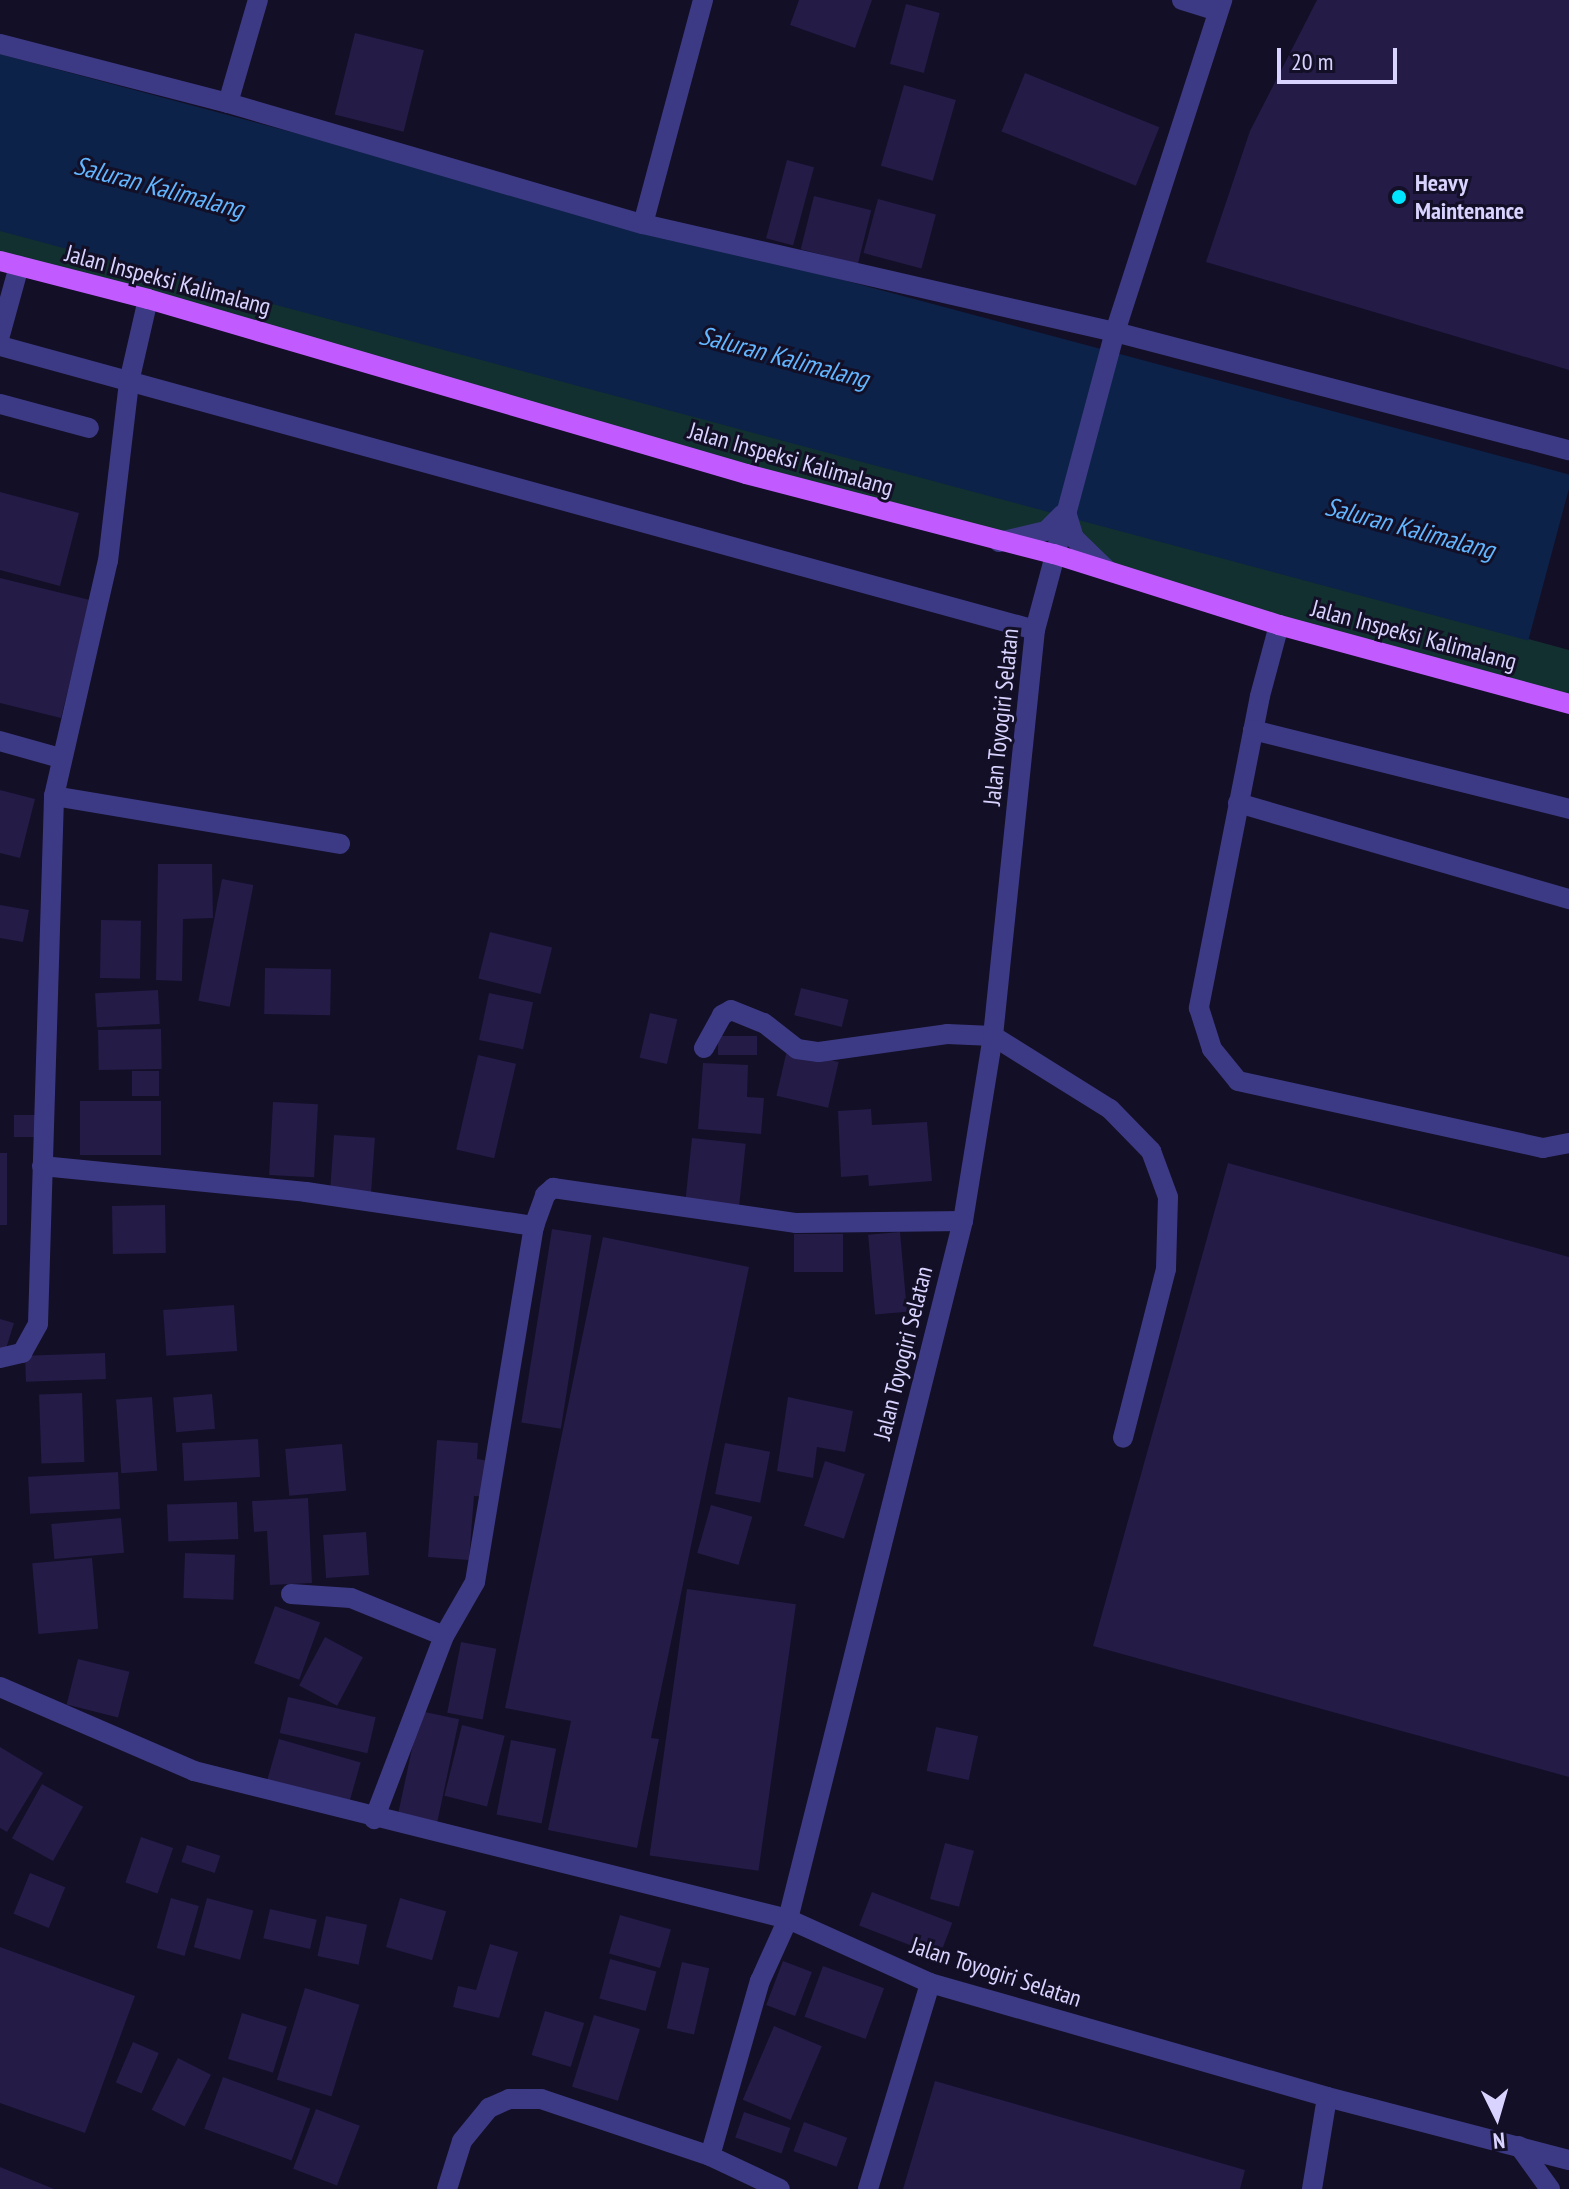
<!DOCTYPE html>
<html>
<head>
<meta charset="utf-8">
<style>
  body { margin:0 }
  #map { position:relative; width:1569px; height:2189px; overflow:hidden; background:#130f26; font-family:"PT Sans Narrow",sans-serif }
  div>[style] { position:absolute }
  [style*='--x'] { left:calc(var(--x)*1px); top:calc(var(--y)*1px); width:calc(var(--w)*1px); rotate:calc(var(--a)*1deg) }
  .green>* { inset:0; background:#12302f }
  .water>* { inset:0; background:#0c2248; transform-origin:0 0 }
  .building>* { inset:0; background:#241b47; transform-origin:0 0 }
  .minor>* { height:20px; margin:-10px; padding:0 10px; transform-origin:10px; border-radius:10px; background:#3d3a85 }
  .major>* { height:20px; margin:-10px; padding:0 10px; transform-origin:10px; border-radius:10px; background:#c25bff }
  .dots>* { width:22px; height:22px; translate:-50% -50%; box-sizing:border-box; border:4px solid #130f26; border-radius:50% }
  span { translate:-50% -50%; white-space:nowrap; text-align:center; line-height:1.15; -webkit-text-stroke:6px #130f26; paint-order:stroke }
  .poi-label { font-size:24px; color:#d9d4ff; font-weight:700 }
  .left { translate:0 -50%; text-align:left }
  .street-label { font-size:24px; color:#d9d4ff }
  .water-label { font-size:26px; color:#62b6ff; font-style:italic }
  .north { position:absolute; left:1457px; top:2077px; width:80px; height:80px; -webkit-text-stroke:6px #130f26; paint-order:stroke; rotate:175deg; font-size:22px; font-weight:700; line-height:32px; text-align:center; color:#d9d4ff }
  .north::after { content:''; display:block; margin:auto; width:28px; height:36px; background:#d9d4ff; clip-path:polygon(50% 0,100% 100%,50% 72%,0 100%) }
  .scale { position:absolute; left:1277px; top:48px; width:120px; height:36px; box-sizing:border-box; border:4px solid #d9d4ff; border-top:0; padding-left:10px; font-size:24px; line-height:28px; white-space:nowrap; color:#d9d4ff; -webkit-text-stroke:6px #130f26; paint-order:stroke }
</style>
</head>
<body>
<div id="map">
  <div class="green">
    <div style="clip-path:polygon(0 225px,1569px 650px,1569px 704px,1108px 571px,1074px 538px,997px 542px,0 261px)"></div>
  </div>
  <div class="water">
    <div style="left:0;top:54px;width:1628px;height:171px;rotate:15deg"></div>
  </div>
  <div class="building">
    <div style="clip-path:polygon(799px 0,872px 0,855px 48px,790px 25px)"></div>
    <div style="clip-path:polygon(1317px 0,1569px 0,1569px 370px,1206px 262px,1250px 131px)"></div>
    <div style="left:906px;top:4px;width:35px;height:62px;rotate:15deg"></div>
    <div style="left:355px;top:33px;width:71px;height:84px;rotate:14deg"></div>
    <div style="left:1025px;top:73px;width:145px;height:63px;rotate:22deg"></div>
    <div style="left:904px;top:85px;width:54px;height:84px;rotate:16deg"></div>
    <div style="left:787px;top:160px;width:28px;height:81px;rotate:15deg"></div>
    <div style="left:814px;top:196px;width:59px;height:55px;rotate:14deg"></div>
    <div style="left:878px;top:199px;width:60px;height:56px;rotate:15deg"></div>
    <div style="clip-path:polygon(0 492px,79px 513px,60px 586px,0 570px)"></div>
    <div style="clip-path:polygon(0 578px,90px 600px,61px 718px,0 703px)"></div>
    <div style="clip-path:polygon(0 790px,35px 799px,20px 858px,0 853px)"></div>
    <div style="clip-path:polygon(158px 864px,212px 864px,213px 918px,183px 919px,182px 981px,156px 980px)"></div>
    <div style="left:222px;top:879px;width:32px;height:124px;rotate:11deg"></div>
    <div style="clip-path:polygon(0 905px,29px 910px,23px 942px,0 938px)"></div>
    <div style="left:101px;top:920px;width:40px;height:58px;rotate:1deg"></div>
    <div style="left:490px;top:932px;width:64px;height:48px;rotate:14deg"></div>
    <div style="left:265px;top:968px;width:66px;height:46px;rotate:1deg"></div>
    <div style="left:801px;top:988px;width:49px;height:28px;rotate:14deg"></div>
    <div style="left:158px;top:990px;width:34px;height:63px;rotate:87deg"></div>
    <div style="left:489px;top:993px;width:45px;height:48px;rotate:12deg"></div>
    <div style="left:650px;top:1013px;width:28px;height:46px;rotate:13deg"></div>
    <div style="left:161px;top:1029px;width:40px;height:63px;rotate:89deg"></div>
    <div style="left:718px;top:1036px;width:39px;height:19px"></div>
    <div style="left:787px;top:1050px;width:53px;height:47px;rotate:13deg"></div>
    <div style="left:478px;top:1055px;width:39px;height:97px;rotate:13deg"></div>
    <div style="clip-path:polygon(703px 1063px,748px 1065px,747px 1097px,764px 1098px,761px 1134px,698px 1129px)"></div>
    <div style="left:159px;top:1071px;width:25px;height:27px;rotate:90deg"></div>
    <div style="left:80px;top:1101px;width:81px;height:54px"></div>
    <div style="left:273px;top:1102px;width:45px;height:73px;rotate:3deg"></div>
    <div style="clip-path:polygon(871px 1109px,872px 1125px,927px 1122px,932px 1181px,869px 1186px,868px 1175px,841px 1177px,838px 1111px)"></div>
    <div style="left:14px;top:1115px;width:24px;height:22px"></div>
    <div style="left:334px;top:1135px;width:41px;height:58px;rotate:4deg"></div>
    <div style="left:692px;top:1138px;width:54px;height:67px;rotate:6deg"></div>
    <div style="left:0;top:1153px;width:7px;height:72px"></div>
    <div style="clip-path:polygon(1228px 1163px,1569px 1257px,1569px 1777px,1093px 1646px)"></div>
    <div style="left:165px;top:1205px;width:48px;height:53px;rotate:89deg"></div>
    <div style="left:552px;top:1229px;width:40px;height:196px;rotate:9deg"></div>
    <div style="left:900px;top:1232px;width:80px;height:32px;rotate:85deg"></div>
    <div style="left:843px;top:1234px;width:38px;height:49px;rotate:90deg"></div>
    <div style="clip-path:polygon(603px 1237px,749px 1267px,651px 1738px,659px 1739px,637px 1848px,548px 1830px,571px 1721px,505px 1708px)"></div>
    <div style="left:234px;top:1305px;width:46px;height:71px;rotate:86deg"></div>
    <div style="clip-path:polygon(0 1319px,14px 1323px,4px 1355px,0 1354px)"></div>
    <div style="left:105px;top:1353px;width:26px;height:80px;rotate:88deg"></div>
    <div style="left:82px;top:1393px;width:69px;height:43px;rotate:88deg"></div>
    <div style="left:212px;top:1394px;width:35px;height:39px;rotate:85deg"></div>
    <div style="left:152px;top:1397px;width:74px;height:36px;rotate:86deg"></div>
    <div style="clip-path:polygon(788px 1397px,853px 1411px,845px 1452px,817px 1447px,813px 1478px,777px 1471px)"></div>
    <div style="left:258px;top:1439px;width:38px;height:76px;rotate:87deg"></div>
    <div style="clip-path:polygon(437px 1440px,478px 1443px,477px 1459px,491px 1461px,487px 1497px,474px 1496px,469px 1560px,428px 1557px)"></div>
    <div style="left:725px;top:1443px;width:46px;height:52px;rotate:11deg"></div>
    <div style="left:342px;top:1444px;width:47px;height:57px;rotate:85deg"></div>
    <div style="left:825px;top:1461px;width:42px;height:68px;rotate:18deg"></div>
    <div style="left:118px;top:1472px;width:37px;height:90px;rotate:87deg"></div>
    <div style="clip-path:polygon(308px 1498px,312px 1583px,270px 1585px,267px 1531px,254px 1532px,252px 1501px)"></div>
    <div style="left:237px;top:1502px;width:37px;height:70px;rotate:88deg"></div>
    <div style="left:711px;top:1505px;width:43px;height:50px;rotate:16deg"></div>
    <div style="left:121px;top:1518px;width:35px;height:70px;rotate:85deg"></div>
    <div style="left:366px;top:1532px;width:43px;height:43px;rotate:86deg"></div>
    <div style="left:185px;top:1553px;width:50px;height:45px;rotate:2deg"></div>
    <div style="left:92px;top:1558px;width:71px;height:60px;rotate:85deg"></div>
    <div style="left:687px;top:1589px;width:110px;height:269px;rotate:8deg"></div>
    <div style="left:275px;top:1606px;width:48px;height:61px;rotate:20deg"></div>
    <div style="left:325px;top:1637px;width:43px;height:55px;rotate:28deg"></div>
    <div style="left:461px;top:1642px;width:36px;height:72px;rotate:11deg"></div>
    <div style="left:78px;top:1659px;width:53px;height:47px;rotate:14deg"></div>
    <div style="left:288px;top:1697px;width:90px;height:37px;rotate:13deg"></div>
    <div style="left:420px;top:1711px;width:40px;height:110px;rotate:12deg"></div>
    <div style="left:462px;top:1725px;width:44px;height:73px;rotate:14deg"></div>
    <div style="left:936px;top:1727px;width:43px;height:45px;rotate:12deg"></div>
    <div style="left:279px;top:1739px;width:85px;height:44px;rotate:16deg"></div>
    <div style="left:511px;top:1740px;width:46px;height:76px;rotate:11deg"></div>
    <div style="clip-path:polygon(0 1747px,43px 1773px,7px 1832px,0 1828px)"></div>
    <div style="left:42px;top:1784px;width:47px;height:62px;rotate:29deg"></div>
    <div style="left:141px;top:1837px;width:34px;height:48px;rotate:19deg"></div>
    <div style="left:945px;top:1843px;width:30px;height:58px;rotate:15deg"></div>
    <div style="left:187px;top:1845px;width:35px;height:18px;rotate:18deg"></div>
    <div style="left:30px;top:1873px;width:38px;height:44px;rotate:22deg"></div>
    <div style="left:872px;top:1892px;width:86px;height:36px;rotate:21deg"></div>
    <div style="left:171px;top:1898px;width:29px;height:52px;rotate:16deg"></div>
    <div style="left:207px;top:1898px;width:48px;height:51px;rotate:15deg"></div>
    <div style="left:400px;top:1898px;width:48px;height:51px;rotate:16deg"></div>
    <div style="left:270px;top:1909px;width:48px;height:30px;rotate:13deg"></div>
    <div style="left:620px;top:1915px;width:53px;height:40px;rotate:16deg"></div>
    <div style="left:326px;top:1916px;width:42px;height:41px;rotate:12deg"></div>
    <div style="clip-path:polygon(490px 1944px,518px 1952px,499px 2018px,453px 2007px,458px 1986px,476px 1990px)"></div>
    <div style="clip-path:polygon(0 1947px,135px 1996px,85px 2133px,0 2103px)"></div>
    <div style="left:610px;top:1959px;width:48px;height:41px;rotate:15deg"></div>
    <div style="left:783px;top:1961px;width:31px;height:47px;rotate:21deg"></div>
    <div style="left:682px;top:1962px;width:28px;height:68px;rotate:13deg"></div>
    <div style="left:823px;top:1966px;width:65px;height:54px;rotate:20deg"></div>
    <div style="left:305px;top:1988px;width:57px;height:96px;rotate:17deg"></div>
    <div style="left:545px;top:2011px;width:41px;height:46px;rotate:17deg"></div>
    <div style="left:242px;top:2013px;width:47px;height:48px;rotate:17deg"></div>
    <div style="left:594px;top:2015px;width:48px;height:75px;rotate:17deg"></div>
    <div style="left:774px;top:2026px;width:52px;height:80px;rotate:23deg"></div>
    <div style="left:133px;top:2042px;width:28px;height:44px;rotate:23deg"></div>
    <div style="left:178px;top:2058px;width:37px;height:58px;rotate:27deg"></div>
    <div style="left:223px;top:2077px;width:93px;height:55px;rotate:20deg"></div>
    <div style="clip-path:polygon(935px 2081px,1245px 2170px,1240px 2189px,903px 2189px)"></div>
    <div style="left:316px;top:2109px;width:47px;height:64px;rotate:21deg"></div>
    <div style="left:744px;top:2112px;width:49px;height:27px;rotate:19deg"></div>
    <div style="left:804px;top:2122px;width:46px;height:31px;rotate:20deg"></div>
    <div style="clip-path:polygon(0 2167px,54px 2189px,0 2189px)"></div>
  </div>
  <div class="minor">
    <div style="--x:1182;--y:0;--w:37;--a:17"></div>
    <div style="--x:0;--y:44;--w:236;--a:14.5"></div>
    <div style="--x:228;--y:103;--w:432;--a:16.3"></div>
    <div style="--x:643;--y:224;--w:484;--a:12.9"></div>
    <div style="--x:1115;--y:332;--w:469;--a:14.6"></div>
    <div style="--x:228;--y:103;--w:107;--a:-73.8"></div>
    <div style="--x:643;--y:224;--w:232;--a:-75"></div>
    <div style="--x:0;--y:335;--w:72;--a:-74.6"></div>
    <div style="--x:0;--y:346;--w:1073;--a:15.34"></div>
    <div style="--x:0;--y:404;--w:92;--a:15.1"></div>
    <div style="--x:1066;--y:512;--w:27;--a:73"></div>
    <div style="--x:1074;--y:538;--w:47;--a:44.1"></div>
    <div style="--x:999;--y:542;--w:48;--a:-13.2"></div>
    <div style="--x:1046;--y:531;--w:24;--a:-45"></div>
    <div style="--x:1279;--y:625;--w:73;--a:105"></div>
    <div style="--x:1260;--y:696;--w:318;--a:101.1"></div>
    <div style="--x:1199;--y:1008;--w:43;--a:72.4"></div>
    <div style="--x:1212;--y:1049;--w:41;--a:50.9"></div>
    <div style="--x:1238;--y:1081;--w:312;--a:12.4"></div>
    <div style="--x:1543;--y:1148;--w:26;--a:-11"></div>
    <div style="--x:1253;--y:730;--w:326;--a:14"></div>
    <div style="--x:0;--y:741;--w:62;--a:15.8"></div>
    <div style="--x:54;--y:796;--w:290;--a:9.5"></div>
    <div style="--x:1238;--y:803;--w:345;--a:16.2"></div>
    <div style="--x:704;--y:1048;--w:38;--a:-61"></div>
    <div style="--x:722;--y:1015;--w:10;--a:-29"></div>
    <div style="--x:731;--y:1010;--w:35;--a:22"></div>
    <div style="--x:764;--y:1023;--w:42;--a:38.2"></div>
    <div style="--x:797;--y:1049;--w:22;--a:8"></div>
    <div style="--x:819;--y:1052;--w:129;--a:-8"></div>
    <div style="--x:947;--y:1034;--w:46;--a:2.5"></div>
    <div style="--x:993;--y:1036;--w:138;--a:32"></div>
    <div style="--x:1110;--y:1109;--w:59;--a:45.7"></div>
    <div style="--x:1151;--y:1151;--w:49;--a:69.7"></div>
    <div style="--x:1168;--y:1197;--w:72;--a:91.6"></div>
    <div style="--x:1166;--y:1269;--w:174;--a:104.3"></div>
    <div style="--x:42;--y:1166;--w:265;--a:5.6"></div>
    <div style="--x:306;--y:1192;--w:231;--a:8.5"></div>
    <div style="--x:0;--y:1358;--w:23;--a:-13"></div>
    <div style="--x:22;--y:1353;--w:33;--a:-61"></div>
    <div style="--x:38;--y:1324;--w:528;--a:-88.26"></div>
    <div style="--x:54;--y:796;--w:241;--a:-77.1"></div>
    <div style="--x:108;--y:561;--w:180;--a:-83.3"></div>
    <div style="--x:129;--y:382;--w:85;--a:-77.1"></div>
    <div style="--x:291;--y:1594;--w:60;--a:3.8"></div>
    <div style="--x:351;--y:1598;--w:100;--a:22.2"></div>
    <div style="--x:444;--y:1636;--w:196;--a:110.9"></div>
    <div style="--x:444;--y:1636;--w:62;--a:-60.1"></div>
    <div style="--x:475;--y:1582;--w:361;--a:-80.6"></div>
    <div style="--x:534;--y:1226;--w:33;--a:-70"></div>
    <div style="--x:545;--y:1195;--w:11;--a:-41"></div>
    <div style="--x:553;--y:1188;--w:246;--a:8.2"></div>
    <div style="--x:796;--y:1223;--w:167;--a:-0.7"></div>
    <div style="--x:0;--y:1687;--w:211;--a:23.4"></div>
    <div style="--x:194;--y:1771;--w:612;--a:13.99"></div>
    <div style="--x:788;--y:1919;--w:156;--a:24.3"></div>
    <div style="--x:930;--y:1983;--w:413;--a:16"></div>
    <div style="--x:1327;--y:2097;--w:250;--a:14.6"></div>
    <div style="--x:1519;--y:2146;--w:53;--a:54.2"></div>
    <div style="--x:710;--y:2156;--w:182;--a:-74.1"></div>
    <div style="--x:760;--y:1981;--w:68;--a:-65.7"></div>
    <div style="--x:788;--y:1919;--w:720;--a:-75.93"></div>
    <div style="--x:963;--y:1221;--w:187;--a:-80.8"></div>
    <div style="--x:993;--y:1036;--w:408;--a:-84.1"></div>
    <div style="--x:1035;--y:630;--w:309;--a:-75"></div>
    <div style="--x:1115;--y:332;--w:349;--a:-72.1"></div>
    <div style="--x:447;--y:2189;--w:50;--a:-72.6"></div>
    <div style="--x:462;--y:2141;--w:43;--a:-50.7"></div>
    <div style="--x:489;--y:2108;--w:22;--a:-24"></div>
    <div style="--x:509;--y:2099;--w:32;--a:0"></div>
    <div style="--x:541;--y:2099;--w:178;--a:18.6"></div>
    <div style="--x:710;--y:2156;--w:77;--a:25.2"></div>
    <div style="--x:868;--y:2189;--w:215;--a:-73.2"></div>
    <div style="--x:1312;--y:2189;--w:93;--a:-80.7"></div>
  </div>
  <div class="major">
    <div style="--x:0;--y:261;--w:153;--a:14.4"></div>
    <div style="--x:148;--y:299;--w:623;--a:16.31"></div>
    <div style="--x:746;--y:474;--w:318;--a:14.6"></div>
    <div style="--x:1054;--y:554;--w:236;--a:17.5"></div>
    <div style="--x:1279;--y:625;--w:301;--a:15.2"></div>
  </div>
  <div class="dots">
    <div style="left:1399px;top:197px;background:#00e5ff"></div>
  </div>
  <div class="poi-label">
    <span class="left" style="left:1415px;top:197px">Heavy<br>Maintenance</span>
  </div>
  <div class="street-label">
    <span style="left:168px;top:280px;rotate:15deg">Jalan Inspeksi Kalimalang</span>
    <span style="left:791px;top:459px;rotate:16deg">Jalan Inspeksi Kalimalang</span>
    <span style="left:1414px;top:635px;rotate:15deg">Jalan Inspeksi Kalimalang</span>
    <span style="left:1001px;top:717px;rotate:-84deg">Jalan Toyogiri Selatan</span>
    <span style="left:903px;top:1353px;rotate:-76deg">Jalan Toyogiri Selatan</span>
    <span style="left:996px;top:1972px;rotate:18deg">Jalan Toyogiri Selatan</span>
  </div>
  <div class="water-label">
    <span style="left:159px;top:187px;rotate:15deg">Saluran Kalimalang</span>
    <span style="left:784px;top:357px;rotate:15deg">Saluran Kalimalang</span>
    <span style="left:1410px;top:528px;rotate:15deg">Saluran Kalimalang</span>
  </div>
  <div class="north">N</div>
  <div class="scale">20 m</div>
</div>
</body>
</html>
